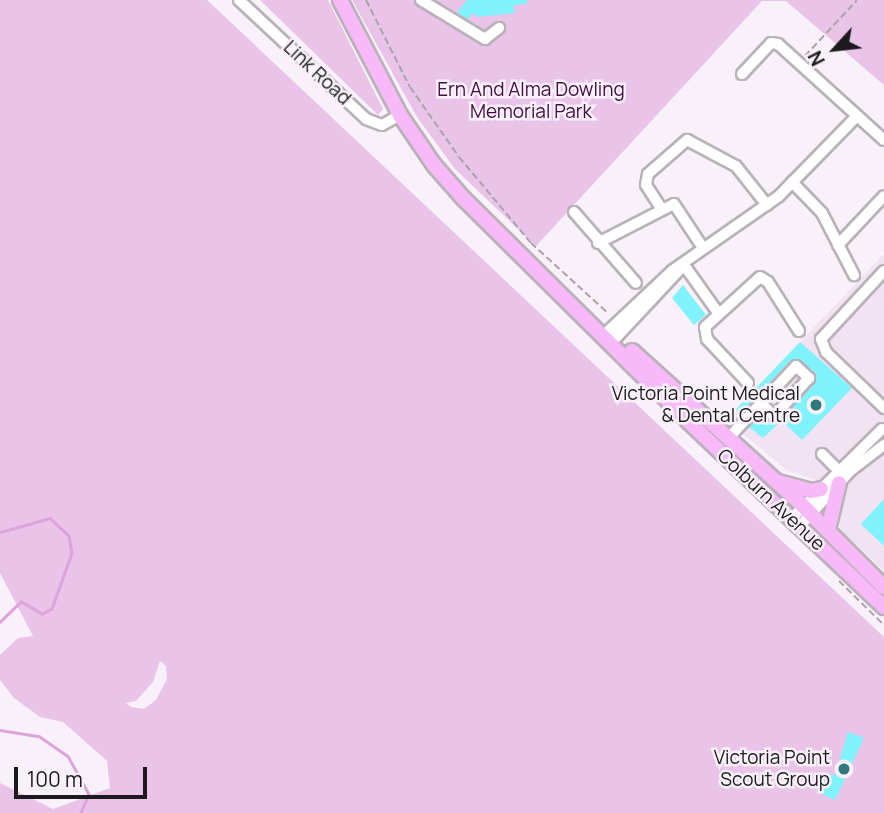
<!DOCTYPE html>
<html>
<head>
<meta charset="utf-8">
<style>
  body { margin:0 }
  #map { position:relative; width:884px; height:813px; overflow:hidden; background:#f9f1f9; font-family:Manrope,sans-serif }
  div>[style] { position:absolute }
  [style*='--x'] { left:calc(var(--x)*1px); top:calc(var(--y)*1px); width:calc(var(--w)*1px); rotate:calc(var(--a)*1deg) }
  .built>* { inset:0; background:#f1e3f1 }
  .green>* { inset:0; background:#e9c3e8 }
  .stream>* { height:2.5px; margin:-1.25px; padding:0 1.25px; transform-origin:1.25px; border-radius:1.25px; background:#dea2dd }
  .building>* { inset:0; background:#7ff2fc }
  .path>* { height:2px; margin-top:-1px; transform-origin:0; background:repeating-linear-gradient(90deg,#a9a3a9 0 7px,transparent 0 10.5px) }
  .roads { filter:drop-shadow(2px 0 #b9b2b9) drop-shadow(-2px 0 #b9b2b9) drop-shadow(0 2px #b9b2b9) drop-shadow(0 -2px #b9b2b9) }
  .minor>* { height:10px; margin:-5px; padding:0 5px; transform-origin:5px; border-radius:5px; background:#fff }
  .major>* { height:14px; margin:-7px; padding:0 7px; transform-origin:7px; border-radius:7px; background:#f7b9f7 }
  .dots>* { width:19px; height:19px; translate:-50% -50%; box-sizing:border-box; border:4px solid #f9f1f9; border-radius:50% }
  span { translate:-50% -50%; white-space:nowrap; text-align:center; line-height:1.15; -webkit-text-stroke:5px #f9f1f9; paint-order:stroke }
  .street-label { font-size:19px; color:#1d1a1d }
  .park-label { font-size:19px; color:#430d44 }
  .poi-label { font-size:19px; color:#1d1a1d }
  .right { translate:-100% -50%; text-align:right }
  .north { position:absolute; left:800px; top:14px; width:70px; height:70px; -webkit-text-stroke:5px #f9f1f9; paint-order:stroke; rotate:243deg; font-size:19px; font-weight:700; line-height:28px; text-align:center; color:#1d1a1d }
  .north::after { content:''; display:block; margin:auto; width:24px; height:32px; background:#1d1a1d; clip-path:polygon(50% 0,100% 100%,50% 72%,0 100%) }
  .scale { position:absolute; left:14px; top:767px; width:133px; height:32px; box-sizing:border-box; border:4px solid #1d1a1d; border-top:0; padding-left:9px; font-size:21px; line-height:24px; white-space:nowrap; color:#1d1a1d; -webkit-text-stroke:5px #f9f1f9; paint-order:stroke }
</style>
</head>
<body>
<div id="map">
  <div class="built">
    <div style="clip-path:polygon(884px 254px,884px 571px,841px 530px,837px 514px,840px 503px,814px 479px,788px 471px,726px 420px)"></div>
  </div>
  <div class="green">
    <div style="clip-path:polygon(evenodd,0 0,207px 0,884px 637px,884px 813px,0 813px,0 783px,53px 809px,110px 788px,107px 761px,63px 722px,40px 717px,14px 698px,0 680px,0 655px,18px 638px,33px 636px,0 573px,0 0,160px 661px,166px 666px,167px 679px,156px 700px,144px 709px,131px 707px,126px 703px,136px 701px,153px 682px,160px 661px)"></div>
    <div style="clip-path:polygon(260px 0,328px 0,383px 109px,378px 115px)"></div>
    <div style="clip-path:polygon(352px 0,884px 0,884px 85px,786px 1px,762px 1px,536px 246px,455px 169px,417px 117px)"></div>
  </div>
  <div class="stream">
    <div style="--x:0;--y:532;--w:52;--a:-15.6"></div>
    <div style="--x:50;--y:518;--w:26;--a:43"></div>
    <div style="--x:69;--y:536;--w:17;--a:80"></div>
    <div style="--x:72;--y:553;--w:59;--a:109.7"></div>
    <div style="--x:52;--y:609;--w:11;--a:153"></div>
    <div style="--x:42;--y:614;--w:24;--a:-150"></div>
    <div style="--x:21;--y:602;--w:29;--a:136"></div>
    <div style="--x:0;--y:730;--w:39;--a:9"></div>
    <div style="--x:39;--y:736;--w:35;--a:35"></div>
    <div style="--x:68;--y:756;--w:43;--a:61.1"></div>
    <div style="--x:89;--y:794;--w:21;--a:113"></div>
  </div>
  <div class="building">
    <div style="clip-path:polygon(467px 0,527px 0,528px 3px,513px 6px,515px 13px,478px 17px,473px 13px,468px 19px,457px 13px)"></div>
    <div style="clip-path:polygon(683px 285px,706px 315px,694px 325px,672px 298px)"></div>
    <div style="clip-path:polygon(800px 342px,852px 388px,802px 440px,781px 420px,816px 380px,815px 373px,798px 359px,790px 361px,741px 413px,736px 409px)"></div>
    <div style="clip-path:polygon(761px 414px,771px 423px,780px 422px,763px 438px,749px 427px)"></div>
    <div style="clip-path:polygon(884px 499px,884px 546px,861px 524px)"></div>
    <div style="clip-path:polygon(848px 732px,864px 738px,835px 800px,819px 793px,827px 773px,835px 776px)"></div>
  </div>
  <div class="path">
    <div style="--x:366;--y:0;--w:97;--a:63.2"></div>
    <div style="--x:410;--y:87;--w:85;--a:55"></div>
    <div style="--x:459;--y:157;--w:112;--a:50.1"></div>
    <div style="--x:531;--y:243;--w:105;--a:42.3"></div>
    <div style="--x:805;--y:56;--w:76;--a:-47.1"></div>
    <div style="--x:839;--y:581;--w:63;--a:44.4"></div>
  </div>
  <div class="roads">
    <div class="minor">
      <div style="--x:239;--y:0;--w:174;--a:43.1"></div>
      <div style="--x:366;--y:119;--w:17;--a:21"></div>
      <div style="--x:382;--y:125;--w:21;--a:-29"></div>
      <div style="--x:421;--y:0;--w:75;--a:31.4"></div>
      <div style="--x:485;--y:39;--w:18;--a:-38"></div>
      <div style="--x:742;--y:74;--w:42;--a:-46.9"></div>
      <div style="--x:771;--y:43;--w:7;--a:8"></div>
      <div style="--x:778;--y:44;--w:143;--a:42.2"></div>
      <div style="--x:792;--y:182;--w:43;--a:45.9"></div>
      <div style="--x:822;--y:213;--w:70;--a:62.7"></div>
      <div style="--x:661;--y:208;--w:27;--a:-123"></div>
      <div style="--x:646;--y:185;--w:11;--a:-80"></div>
      <div style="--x:648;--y:174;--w:52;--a:-41.1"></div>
      <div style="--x:687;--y:140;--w:55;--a:28"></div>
      <div style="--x:736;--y:166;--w:50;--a:51.5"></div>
      <div style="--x:574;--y:212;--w:94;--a:48.9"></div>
      <div style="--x:598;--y:243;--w:85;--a:-27.2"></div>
      <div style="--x:674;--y:204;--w:53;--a:56.6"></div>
      <div style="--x:838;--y:245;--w:67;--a:-46.8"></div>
      <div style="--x:684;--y:265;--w:60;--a:54.5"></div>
      <div style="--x:884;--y:271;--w:93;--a:132.8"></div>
      <div style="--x:821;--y:339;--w:14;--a:69"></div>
      <div style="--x:826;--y:352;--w:81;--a:44"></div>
      <div style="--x:603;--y:336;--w:96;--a:-43.3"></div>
      <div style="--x:673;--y:270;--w:129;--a:-34.9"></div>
      <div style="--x:779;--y:196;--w:112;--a:-45.7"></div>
      <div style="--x:611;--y:343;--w:107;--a:-46.9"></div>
      <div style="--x:748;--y:383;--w:60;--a:-133"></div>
      <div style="--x:707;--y:339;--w:12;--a:-99"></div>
      <div style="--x:705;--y:327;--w:74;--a:-42.3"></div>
      <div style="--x:760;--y:277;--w:9;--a:32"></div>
      <div style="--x:768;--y:282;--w:58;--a:57.7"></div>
      <div style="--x:729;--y:439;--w:10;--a:-53"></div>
      <div style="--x:735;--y:431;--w:89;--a:-46.8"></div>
      <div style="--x:796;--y:366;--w:18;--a:43"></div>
      <div style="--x:809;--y:378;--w:52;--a:132.6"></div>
      <div style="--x:774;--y:416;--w:18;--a:-135"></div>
      <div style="--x:822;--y:454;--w:24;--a:45"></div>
      <div style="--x:791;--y:519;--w:128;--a:-44.7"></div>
      <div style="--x:799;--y:527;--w:76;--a:-47.7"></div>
      <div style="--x:850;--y:471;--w:43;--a:-37.4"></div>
    </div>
    <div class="major">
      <div style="--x:340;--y:0;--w:130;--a:62.4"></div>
      <div style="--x:400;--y:115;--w:60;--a:55.8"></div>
      <div style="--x:434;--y:165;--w:45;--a:48.6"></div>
      <div style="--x:464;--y:199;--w:317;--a:44.7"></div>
      <div style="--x:689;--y:422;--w:269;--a:43.5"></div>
      <div style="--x:632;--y:351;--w:222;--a:42.1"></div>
      <div style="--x:797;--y:500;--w:123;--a:45"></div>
      <div style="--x:778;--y:482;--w:34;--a:15"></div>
      <div style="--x:811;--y:491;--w:10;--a:-11"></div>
      <div style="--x:828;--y:530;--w:48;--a:-76.8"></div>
    </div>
  </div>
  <div class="dots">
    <div style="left:816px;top:405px;background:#2d777d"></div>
    <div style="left:844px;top:769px;background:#2d777d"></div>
  </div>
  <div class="street-label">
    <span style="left:317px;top:73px;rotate:43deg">Link Road</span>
    <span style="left:771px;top:500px;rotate:43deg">Colburn Avenue</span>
  </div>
  <div class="park-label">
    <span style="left:531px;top:101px">Ern And Alma Dowling<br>Memorial Park</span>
  </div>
  <div class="poi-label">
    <span class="right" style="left:800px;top:405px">Victoria Point Medical<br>&amp; Dental Centre</span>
    <span class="right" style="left:830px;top:769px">Victoria Point<br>Scout Group</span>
  </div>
  <div class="north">N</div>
  <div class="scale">100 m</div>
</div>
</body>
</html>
